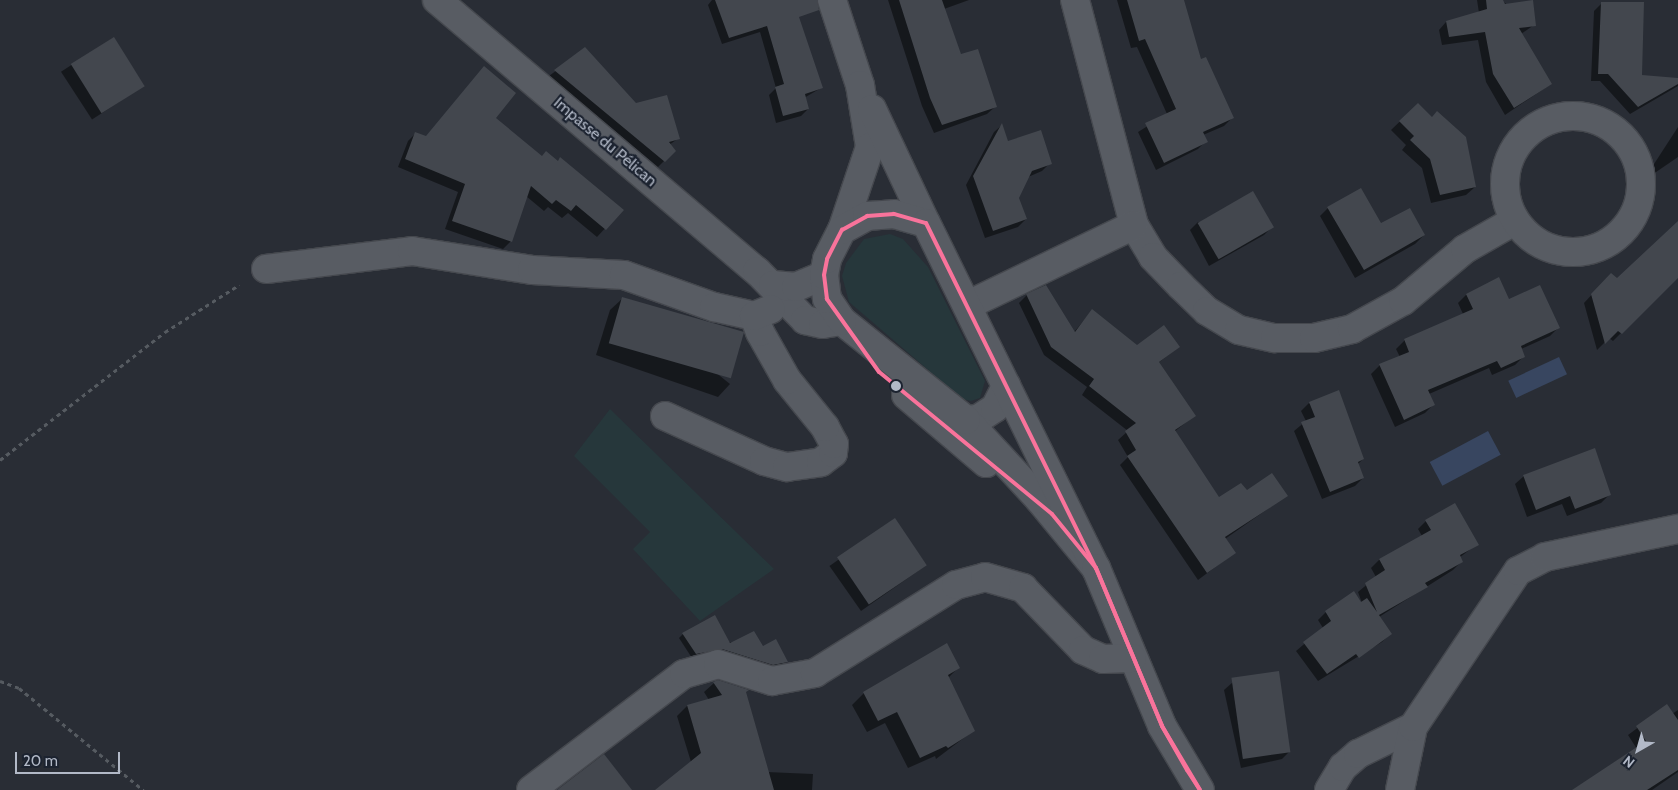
<!DOCTYPE html>
<html>
<head>
<meta charset="utf-8">
<style>
  body { margin:0 }
  #map { position:relative; width:1678px; height:790px; overflow:hidden; background:#292d35; font-family:Cabin,sans-serif }
  div>[style] { position:absolute }
  [style*='--x'] { left:calc(var(--x)*1px); top:calc(var(--y)*1px); width:calc(var(--w)*1px); rotate:calc(var(--a)*1deg) }
  .green>* { inset:0; background:#26373b }
  .water>* { inset:0; background:#384660; transform-origin:0 0 }
  .shadow>* { inset:0; background:#0007; transform-origin:0 0 }
  .building>* { inset:0; background:#43474e; transform-origin:0 0 }
  .path>* { height:3px; margin-top:-1.5px; transform-origin:0; background:repeating-linear-gradient(90deg,#565b61 0 4px,transparent 0 8px) }
  .roads { filter:drop-shadow(1px 0 #45484e) drop-shadow(-1px 0 #45484e) drop-shadow(0 1px #45484e) drop-shadow(0 -1px #45484e) }
  .minor>* { height:28px; margin:-14px; padding:0 14px; transform-origin:14px; border-radius:14px; background:#585c63 }
  .minor>.ring { margin:-14px; padding:0; box-sizing:content-box; background:none; border:28px solid #585c63; border-radius:50% }
  .bus-1>* { height:4px; margin:-2px; padding:0 2px; transform-origin:2px; border-radius:2px; background:#f9739b }
  .dots>* { width:14px; height:14px; translate:-50% -50%; box-sizing:border-box; border:2px solid #1c2330; border-radius:50% }
  span { translate:-50% -50%; white-space:nowrap; text-align:center; line-height:1.15; -webkit-text-stroke:4.5px #1c2330; paint-order:stroke }
  .street-label { font-size:16px; color:#b2b9c7 }
  .north { position:absolute; left:1613px; top:725px; width:50px; height:50px; -webkit-text-stroke:4px #1c2330; paint-order:stroke; rotate:218deg; font-size:14px; font-weight:700; line-height:20px; text-align:center; color:#b2b9c7 }
  .north::after { content:''; display:block; margin:auto; width:18px; height:22px; background:#b2b9c7; clip-path:polygon(50% 0,100% 100%,50% 72%,0 100%) }
  .scale { position:absolute; left:15px; top:752px; width:105px; height:22px; box-sizing:border-box; border:2px solid #b2b9c7; border-top:0; padding-left:6px; font-size:15px; line-height:18px; white-space:nowrap; color:#b2b9c7; -webkit-text-stroke:4px #1c2330; paint-order:stroke }
</style>
</head>
<body>
<div id="map">
  <div class="green">
    <div style="clip-path:polygon(890px 234px,903px 239px,928px 267px,985px 381px,980px 398px,971px 401px,962px 399px,849px 302px,842px 276px,846px 263px,864px 239px)"></div>
    <div style="clip-path:polygon(610px 409px,774px 569px,700px 621px,633px 549px,650px 532px,574px 456px)"></div>
  </div>
  <div class="water">
    <div style="left:1559px;top:357px;width:19px;height:56px;rotate:65deg"></div>
    <div style="left:1488px;top:431px;width:27px;height:66px;rotate:62deg"></div>
  </div>
  <div class="shadow">
    <div style="clip-path:polygon(712px 0,791px 0,821px 88px,804px 98px,808px 109px,801px 116px,776px 123px,769px 95px,776px 88px,760px 32px,722px 44px,708px 5px)"></div>
    <div style="clip-path:polygon(888px 0,969px 0,944px 9px,961px 56px,996px 106px,987px 114px,934px 133px,922px 106px)"></div>
    <div style="clip-path:polygon(1117px 0,1183px 0,1200px 61px,1232px 118px,1224px 126px,1203px 135px,1206px 141px,1198px 149px,1156px 170px,1138px 132px,1167px 114px,1137px 47px,1131px 48px)"></div>
    <div style="clip-path:polygon(1477px 0,1501px 0,1534px 25px,1521px 34px,1551px 84px,1505px 115px,1486px 82px,1478px 40px,1442px 45px,1439px 30px,1446px 22px,1479px 13px)"></div>
    <div style="clip-path:polygon(1602px 3px,1641px 76px,1678px 79px,1678px 86px,1630px 114px,1600px 81px,1591px 81px,1594px 11px)"></div>
    <div style="left:113px;top:38px;width:57px;height:62px;rotate:57deg"></div>
    <div style="clip-path:polygon(585px 49px,635px 105px,679px 138px,669px 145px,674px 151px,658px 167px,549px 76px)"></div>
    <div style="clip-path:polygon(1418px 104px,1475px 187px,1466px 195px,1431px 203px,1422px 168px,1402px 150px,1406px 145px,1391px 130px)"></div>
    <div style="clip-path:polygon(494px 118px,542px 157px,622px 210px,597px 237px,568px 213px,562px 218px,548px 207px,544px 211px,526px 196px,511px 241px,503px 249px,445px 229px,458px 192px,398px 167px,408px 141px,416px 133px,425px 137px)"></div>
    <div style="clip-path:polygon(1002px 125px,1008px 143px,1050px 163px,1042px 171px,1028px 177px,1018px 198px,1026px 219px,1018px 227px,985px 238px,966px 185px,994px 132px)"></div>
    <div style="clip-path:polygon(1678px 127px,1678px 157px,1643px 181px)"></div>
    <div style="clip-path:polygon(1328px 208px,1380px 225px,1424px 235px,1415px 244px,1355px 278px,1320px 216px)"></div>
    <div style="clip-path:polygon(1198px 222px,1272px 227px,1264px 235px,1209px 266px,1190px 230px)"></div>
    <div style="clip-path:polygon(1678px 225px,1678px 276px,1613px 341px,1609px 338px,1597px 350px,1584px 303px,1611px 274px,1617px 280px)"></div>
    <div style="clip-path:polygon(1027px 295px,1074px 332px,1092px 311px,1137px 346px,1179px 347px,1158px 363px,1194px 416px,1174px 432px,1219px 499px,1246px 492px,1286px 496px,1225px 539px,1234px 553px,1198px 580px,1120px 465px,1128px 457px,1118px 440px,1128px 431px,1082px 395px,1087px 387px,1044px 355px,1019px 303px)"></div>
    <div style="clip-path:polygon(1466px 295px,1509px 301px,1558px 328px,1550px 336px,1521px 349px,1524px 356px,1515px 365px,1492px 375px,1489px 368px,1429px 394px,1433px 405px,1425px 413px,1395px 427px,1371px 374px,1380px 365px,1400px 357px,1396px 349px,1405px 340px,1463px 314px,1458px 303px)"></div>
    <div style="clip-path:polygon(623px 298px,730px 384px,718px 397px,596px 355px,610px 310px)"></div>
    <div style="clip-path:polygon(1309px 403px,1363px 459px,1358px 464px,1363px 478px,1355px 486px,1322px 499px,1294px 431px,1306px 421px,1301px 411px)"></div>
    <div style="clip-path:polygon(1524px 476px,1610px 494px,1601px 503px,1567px 516px,1562px 504px,1527px 517px,1515px 484px)"></div>
    <div style="left:895px;top:520px;width:55px;height:80px;rotate:55deg"></div>
    <div style="clip-path:polygon(1426px 521px,1477px 544px,1459px 558px,1461px 562px,1453px 570px,1379px 617px,1390px 634px,1382px 642px,1318px 681px,1296px 651px,1323px 628px,1318px 620px,1326px 612px,1362px 603px,1358px 592px,1376px 577px,1371px 568px,1379px 560px,1422px 536px,1418px 529px)"></div>
    <div style="clip-path:polygon(683px 634px,762px 648px,787px 662px,768px 668px,692px 658px,679px 638px)"></div>
    <div style="clip-path:polygon(958px 668px,948px 678px,973px 731px,936px 759px,935px 756px,908px 768px,885px 723px,867px 732px,852px 705px,864px 693px)"></div>
    <div style="clip-path:polygon(1233px 682px,1290px 751px,1282px 759px,1241px 768px,1224px 690px)"></div>
    <div style="clip-path:polygon(714px 683px,745px 692px,767px 772px,813px 774px,812px 790px,657px 790px,691px 762px,677px 716px,687px 706px,709px 700px,704px 692px)"></div>
    <div style="clip-path:polygon(1667px 706px,1672px 714px,1678px 710px,1678px 772px,1652px 790px,1575px 790px,1637px 749px,1628px 735px)"></div>
  </div>
  <div class="building">
    <div style="clip-path:polygon(715px 0,817px 0,819px 10px,799px 17px,823px 88px,805px 94px,809px 109px,783px 116px,775px 87px,784px 84px,767px 26px,729px 38px)"></div>
    <div style="clip-path:polygon(899px 0,942px 0,961px 54px,978px 49px,997px 107px,942px 125px,930px 98px)"></div>
    <div style="clip-path:polygon(1127px 0,1184px 0,1201px 59px,1206px 57px,1234px 118px,1203px 132px,1208px 142px,1164px 163px,1145px 123px,1176px 109px,1145px 39px,1139px 41px)"></div>
    <div style="clip-path:polygon(1486px 0,1503px 0,1505px 4px,1533px 0,1536px 26px,1519px 28px,1552px 84px,1514px 108px,1493px 74px,1485px 32px,1449px 37px,1446px 21px,1487px 9px)"></div>
    <div style="clip-path:polygon(1601px 2px,1644px 2px,1642px 75px,1678px 78px,1678px 84px,1638px 107px,1608px 74px,1598px 74px)"></div>
    <div style="left:114px;top:37px;width:58px;height:51px;rotate:58deg"></div>
    <div style="clip-path:polygon(585px 47px,636px 103px,667px 95px,680px 139px,669px 142px,676px 151px,665px 162px,554px 70px)"></div>
    <div style="clip-path:polygon(484px 66px,516px 93px,496px 118px,542px 156px,546px 151px,558px 161px,560px 157px,624px 210px,606px 230px,576px 205px,571px 211px,556px 200px,552px 204px,531px 186px,512px 242px,452px 221px,465px 184px,405px 159px,415px 132px,426px 136px)"></div>
    <div style="clip-path:polygon(1418px 103px,1432px 117px,1437px 111px,1466px 137px,1476px 187px,1440px 195px,1430px 159px,1410px 140px,1414px 136px,1399px 121px)"></div>
    <div style="clip-path:polygon(1002px 123px,1008px 141px,1041px 130px,1052px 164px,1032px 171px,1019px 198px,1027px 219px,993px 231px,973px 176px)"></div>
    <div style="clip-path:polygon(1361px 188px,1381px 223px,1410px 208px,1425px 235px,1364px 270px,1327px 207px)"></div>
    <div style="left:1253px;top:191px;width:42px;height:64px;rotate:60deg"></div>
    <div style="clip-path:polygon(1678px 221px,1678px 278px,1622px 334px,1618px 331px,1605px 344px,1591px 294px,1611px 273px,1617px 278px)"></div>
    <div style="clip-path:polygon(1499px 277px,1509px 299px,1540px 285px,1560px 328px,1521px 346px,1525px 357px,1501px 368px,1497px 361px,1428px 390px,1435px 405px,1404px 420px,1379px 364px,1409px 352px,1404px 339px,1473px 309px,1466px 294px)"></div>
    <div style="clip-path:polygon(1046px 285px,1075px 332px,1092px 309px,1137px 345px,1164px 325px,1180px 347px,1159px 362px,1196px 416px,1175px 430px,1219px 497px,1241px 483px,1247px 490px,1272px 473px,1288px 496px,1225px 537px,1236px 553px,1207px 573px,1127px 456px,1136px 450px,1125px 431px,1136px 423px,1089px 386px,1094px 379px,1051px 347px,1026px 294px)"></div>
    <div style="left:622px;top:297px;width:127px;height:48px;rotate:16deg"></div>
    <div style="clip-path:polygon(1339px 390px,1364px 459px,1358px 462px,1364px 478px,1330px 492px,1301px 422px,1315px 417px,1309px 402px)"></div>
    <div style="clip-path:polygon(1595px 448px,1611px 495px,1575px 509px,1570px 496px,1536px 510px,1523px 475px)"></div>
    <div style="clip-path:polygon(1455px 503px,1479px 545px,1460px 555px,1463px 562px,1425px 583px,1428px 587px,1379px 615px,1392px 634px,1359px 658px,1356px 654px,1327px 674px,1303px 642px,1331px 621px,1325px 611px,1354px 591px,1361px 602px,1367px 598px,1377px 612px,1365px 583px,1385px 570px,1379px 559px,1431px 530px,1425px 520px)"></div>
    <div style="left:895px;top:518px;width:57px;height:70px;rotate:56deg"></div>
    <div style="clip-path:polygon(715px 615px,730px 643px,754px 631px,763px 646px,776px 639px,788px 662px,773px 665px,722px 649px,696px 654px,682px 633px)"></div>
    <div style="clip-path:polygon(947px 643px,960px 668px,948px 675px,975px 731px,948px 748px,946px 746px,920px 758px,897px 712px,878px 721px,863px 692px)"></div>
    <div style="left:1279px;top:671px;width:82px;height:48px;rotate:82deg"></div>
    <div style="clip-path:polygon(718px 680px,749px 690px,746px 692px,774px 790px,655px 790px,701px 753px,687px 705px,722px 695px,713px 682px)"></div>
    <div style="clip-path:polygon(1667px 704px,1678px 720px,1678px 770px,1647px 790px,1572px 790px,1646px 741px,1636px 726px)"></div>
    <div style="clip-path:polygon(604px 754px,632px 790px,557px 790px)"></div>
  </div>
  <div class="path">
    <div style="--x:0;--y:460;--w:209;--a:-37.8"></div>
    <div style="--x:165;--y:332;--w:88;--a:-32.4"></div>
    <div style="--x:0;--y:681;--w:20;--a:20"></div>
    <div style="--x:19;--y:688;--w:161;--a:39.4"></div>
  </div>
  <div class="roads">
    <div class="minor">
      <div style="--x:437;--y:0;--w:419;--a:40.3"></div>
      <div style="--x:757;--y:271;--w:69;--a:45.6"></div>
      <div style="--x:805;--y:320;--w:18;--a:13"></div>
      <div style="--x:823;--y:324;--w:19;--a:-9"></div>
      <div style="--x:832;--y:0;--w:89;--a:71.8"></div>
      <div style="--x:860;--y:85;--w:63;--a:80.8"></div>
      <div style="--x:870;--y:147;--w:88;--a:108.6"></div>
      <div style="--x:1075;--y:0;--w:233;--a:75.3"></div>
      <div style="--x:1134;--y:225;--w:37;--a:59"></div>
      <div style="--x:1153;--y:257;--w:40;--a:46"></div>
      <div style="--x:1181;--y:286;--w:36;--a:44"></div>
      <div style="--x:1207;--y:311;--w:37;--a:31"></div>
      <div style="--x:1239;--y:330;--w:37;--a:13"></div>
      <div style="--x:1275;--y:338;--w:39;--a:0"></div>
      <div style="--x:1314;--y:338;--w:39;--a:-13"></div>
      <div style="--x:1352;--y:329;--w:58;--a:-28.8"></div>
      <div style="--x:1403;--y:301;--w:81;--a:-40"></div>
      <div style="--x:1465;--y:249;--w:56;--a:-29.7"></div>
      <div style="--x:872;--y:109;--w:126;--a:64.7"></div>
      <div class="ring" style="left:1505px;top:116px;width:108px;height:108px"></div>
      <div style="--x:266;--y:269;--w:147;--a:-7"></div>
      <div style="--x:412;--y:251;--w:121;--a:9"></div>
      <div style="--x:532;--y:270;--w:92;--a:3.1"></div>
      <div style="--x:624;--y:275;--w:96;--a:19.6"></div>
      <div style="--x:714;--y:307;--w:41;--a:12.7"></div>
      <div style="--x:773;--y:285;--w:23;--a:5"></div>
      <div style="--x:796;--y:287;--w:30;--a:-23"></div>
      <div style="--x:968;--y:305;--w:184;--a:-25.7"></div>
      <div style="--x:906;--y:395;--w:105;--a:40.4"></div>
      <div style="--x:665;--y:416;--w:109;--a:24.4"></div>
      <div style="--x:764;--y:461;--w:24;--a:15"></div>
      <div style="--x:787;--y:467;--w:34;--a:-8"></div>
      <div style="--x:821;--y:462;--w:15;--a:-37"></div>
      <div style="--x:833;--y:453;--w:9;--a:-84"></div>
      <div style="--x:834;--y:444;--w:19;--a:-118"></div>
      <div style="--x:825;--y:427;--w:60;--a:-129"></div>
      <div style="--x:787;--y:380;--w:55;--a:-119.4"></div>
      <div style="--x:760;--y:332;--w:17;--a:-111"></div>
      <div style="--x:754;--y:316;--w:18;--a:-22"></div>
      <div style="--x:966;--y:420;--w:12;--a:-5"></div>
      <div style="--x:978;--y:419;--w:20;--a:-33"></div>
      <div style="--x:995;--y:408;--w:25;--a:-63"></div>
      <div style="--x:1096;--y:568;--w:89;--a:-129.6"></div>
      <div style="--x:1039;--y:499;--w:108;--a:-132.7"></div>
      <div style="--x:966;--y:420;--w:159;--a:-141.4"></div>
      <div style="--x:842;--y:321;--w:27;--a:-124"></div>
      <div style="--x:827;--y:299;--w:24;--a:-97"></div>
      <div style="--x:824;--y:275;--w:16;--a:-79"></div>
      <div style="--x:827;--y:259;--w:33;--a:-63"></div>
      <div style="--x:842;--y:230;--w:29;--a:-29"></div>
      <div style="--x:867;--y:216;--w:27;--a:-4"></div>
      <div style="--x:894;--y:214;--w:33;--a:16"></div>
      <div style="--x:926;--y:223;--w:385;--a:63.8"></div>
      <div style="--x:1096;--y:568;--w:171;--a:67.3"></div>
      <div style="--x:1162;--y:726;--w:74;--a:59.3"></div>
      <div style="--x:531;--y:790;--w:192;--a:-37.2"></div>
      <div style="--x:684;--y:674;--w:35;--a:-16"></div>
      <div style="--x:718;--y:664;--w:57;--a:17.5"></div>
      <div style="--x:772;--y:681;--w:44;--a:-10.5"></div>
      <div style="--x:815;--y:673;--w:166;--a:-32"></div>
      <div style="--x:956;--y:585;--w:30;--a:-15"></div>
      <div style="--x:985;--y:577;--w:40;--a:16"></div>
      <div style="--x:1023;--y:588;--w:86;--a:45.9"></div>
      <div style="--x:1083;--y:650;--w:22;--a:24"></div>
      <div style="--x:1103;--y:659;--w:29;--a:-2"></div>
      <div style="--x:1329;--y:790;--w:27;--a:-59"></div>
      <div style="--x:1343;--y:767;--w:20;--a:-41"></div>
      <div style="--x:1358;--y:754;--w:61;--a:-26.1"></div>
      <div style="--x:1400;--y:790;--w:64;--a:-78.3"></div>
      <div style="--x:1413;--y:727;--w:188;--a:-56.1"></div>
      <div style="--x:1518;--y:571;--w:30;--a:-27"></div>
      <div style="--x:1545;--y:557;--w:136;--a:-11.9"></div>
    </div>
  </div>
  <div class="bus-1">
    <div style="--x:894;--y:214;--w:33;--a:16"></div>
    <div style="--x:926;--y:223;--w:385;--a:63.8"></div>
    <div style="--x:1096;--y:568;--w:70;--a:-129.2"></div>
    <div style="--x:1052;--y:514;--w:224;--a:-140.6"></div>
    <div style="--x:879;--y:372;--w:90;--a:-125.5"></div>
    <div style="--x:827;--y:299;--w:24;--a:-97"></div>
    <div style="--x:824;--y:275;--w:16;--a:-79"></div>
    <div style="--x:827;--y:259;--w:33;--a:-63"></div>
    <div style="--x:842;--y:230;--w:29;--a:-29"></div>
    <div style="--x:867;--y:216;--w:27;--a:-4"></div>
    <div style="--x:1096;--y:568;--w:171;--a:67.3"></div>
    <div style="--x:1096;--y:568;--w:171;--a:67.3"></div>
    <div style="--x:1162;--y:726;--w:74;--a:59.3"></div>
    <div style="--x:1200;--y:790;--w:24;--a:-123"></div>
    <div style="--x:1187;--y:770;--w:51;--a:-119.6"></div>
  </div>
  <div class="dots">
    <div style="left:896px;top:386px;background:#b2b9c7"></div>
  </div>
  <div class="street-label">
    <span style="left:605px;top:142px;rotate:40deg">Impasse du Pélican</span>
  </div>
  <div class="north">N</div>
  <div class="scale">20 m</div>
</div>
</body>
</html>
